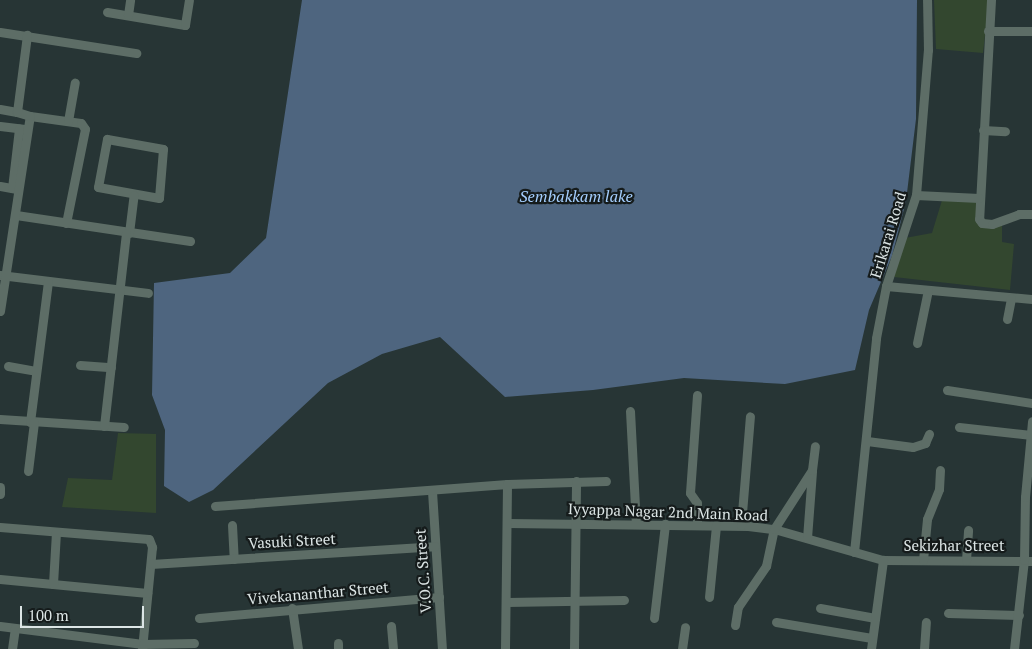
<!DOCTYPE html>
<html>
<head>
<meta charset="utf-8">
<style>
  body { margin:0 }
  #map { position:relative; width:1032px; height:649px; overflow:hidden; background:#273535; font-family:"PT Serif",serif }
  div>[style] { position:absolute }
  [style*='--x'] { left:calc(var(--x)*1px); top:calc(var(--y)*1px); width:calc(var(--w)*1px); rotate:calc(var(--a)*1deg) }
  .green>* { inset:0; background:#33472f }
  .water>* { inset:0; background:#4e657f }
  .minor>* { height:9px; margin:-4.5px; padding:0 4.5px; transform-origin:4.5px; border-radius:4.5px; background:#5d6d66 }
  span { translate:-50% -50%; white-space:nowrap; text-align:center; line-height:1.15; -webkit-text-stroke:4.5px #151b1b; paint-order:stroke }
  .street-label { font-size:15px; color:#dce5e5 }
  .water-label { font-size:16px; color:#a5cfff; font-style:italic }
  .scale { position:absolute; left:20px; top:606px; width:124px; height:22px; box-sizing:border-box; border:2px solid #dce5e5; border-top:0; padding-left:6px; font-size:15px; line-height:18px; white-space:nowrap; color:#dce5e5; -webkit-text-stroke:4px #151b1b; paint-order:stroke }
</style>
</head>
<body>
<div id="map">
  <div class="green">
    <div style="clip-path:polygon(934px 0,989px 0,983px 53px,936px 49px)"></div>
    <div style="clip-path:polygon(943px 197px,979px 198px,979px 219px,1002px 221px,1002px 242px,1014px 244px,1010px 290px,894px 277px,905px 238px,932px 233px)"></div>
    <div style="clip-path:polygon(118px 433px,156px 434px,156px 513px,62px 507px,68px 478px,112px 480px)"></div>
  </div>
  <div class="water">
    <div style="clip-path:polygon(302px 0,917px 0,916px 119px,906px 201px,892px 256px,869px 310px,855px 370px,785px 384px,684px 378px,593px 390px,505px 397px,440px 337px,382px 354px,328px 383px,213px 490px,189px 502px,164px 486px,165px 430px,152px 395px,154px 283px,230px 273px,266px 238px)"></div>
  </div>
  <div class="minor">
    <div style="--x:991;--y:0;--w:219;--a:93.1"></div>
    <div style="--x:979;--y:219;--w:5;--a:53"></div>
    <div style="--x:982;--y:223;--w:10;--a:6"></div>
    <div style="--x:992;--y:224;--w:29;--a:-20"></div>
    <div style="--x:1019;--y:214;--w:13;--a:0"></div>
    <div style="--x:107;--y:12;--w:79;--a:9.5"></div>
    <div style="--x:185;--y:25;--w:25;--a:-81"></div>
    <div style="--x:128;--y:15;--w:15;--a:-82"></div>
    <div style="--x:988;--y:31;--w:44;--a:0"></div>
    <div style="--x:0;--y:32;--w:138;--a:8.8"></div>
    <div style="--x:0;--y:109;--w:17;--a:10"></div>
    <div style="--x:30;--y:116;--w:51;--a:7.8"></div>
    <div style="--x:81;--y:123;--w:7;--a:56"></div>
    <div style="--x:85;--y:129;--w:96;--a:101.4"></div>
    <div style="--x:68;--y:121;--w:39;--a:-80"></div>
    <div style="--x:0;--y:126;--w:25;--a:7"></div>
    <div style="--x:983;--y:130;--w:22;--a:3"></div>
    <div style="--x:107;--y:139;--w:57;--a:10.1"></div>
    <div style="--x:163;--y:149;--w:49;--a:94.7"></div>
    <div style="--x:159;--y:198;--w:62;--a:-169.8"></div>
    <div style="--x:98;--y:187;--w:49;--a:-79.4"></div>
    <div style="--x:0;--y:186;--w:17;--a:10"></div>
    <div style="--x:12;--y:188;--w:60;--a:-83.3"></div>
    <div style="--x:916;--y:195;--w:63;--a:2.7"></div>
    <div style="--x:16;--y:215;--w:176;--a:8.5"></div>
    <div style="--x:129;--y:233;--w:38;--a:-83"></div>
    <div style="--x:0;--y:275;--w:149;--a:6.9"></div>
    <div style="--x:886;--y:286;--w:147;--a:5.1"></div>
    <div style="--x:0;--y:311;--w:197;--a:-81.3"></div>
    <div style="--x:30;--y:116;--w:14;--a:-163"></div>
    <div style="--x:17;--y:112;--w:78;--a:-82.6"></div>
    <div style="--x:1007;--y:319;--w:21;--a:-79"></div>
    <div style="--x:917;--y:343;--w:54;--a:-78.3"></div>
    <div style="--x:80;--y:365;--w:31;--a:4"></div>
    <div style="--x:8;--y:366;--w:28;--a:10"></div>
    <div style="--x:947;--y:390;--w:86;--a:8.7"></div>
    <div style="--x:697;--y:395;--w:98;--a:94.1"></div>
    <div style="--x:690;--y:493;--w:12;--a:55"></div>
    <div style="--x:697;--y:503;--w:21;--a:90"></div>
    <div style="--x:630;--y:411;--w:113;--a:87"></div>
    <div style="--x:0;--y:419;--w:124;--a:3.7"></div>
    <div style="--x:30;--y:422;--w:142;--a:-82.7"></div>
    <div style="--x:104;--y:426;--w:194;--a:-83.5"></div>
    <div style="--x:959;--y:427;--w:73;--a:6.3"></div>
    <div style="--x:867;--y:441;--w:46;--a:7.4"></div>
    <div style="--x:913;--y:447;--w:13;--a:-18"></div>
    <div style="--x:925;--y:443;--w:10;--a:-66"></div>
    <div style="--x:28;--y:471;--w:49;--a:-83"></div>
    <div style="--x:0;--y:487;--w:7;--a:90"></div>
    <div style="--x:432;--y:491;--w:158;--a:86.4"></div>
    <div style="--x:215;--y:506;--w:293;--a:-4.3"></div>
    <div style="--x:507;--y:484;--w:99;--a:-1.7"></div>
    <div style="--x:508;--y:523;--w:240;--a:0.7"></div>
    <div style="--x:748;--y:526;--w:26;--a:7"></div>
    <div style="--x:774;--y:529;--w:113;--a:15.9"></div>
    <div style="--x:883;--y:560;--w:149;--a:0.4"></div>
    <div style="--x:232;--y:525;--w:34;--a:87"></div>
    <div style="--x:741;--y:525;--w:109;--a:-85.3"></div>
    <div style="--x:0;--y:527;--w:149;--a:4.6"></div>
    <div style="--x:149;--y:539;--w:9;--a:69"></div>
    <div style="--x:152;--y:547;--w:102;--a:95.6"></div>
    <div style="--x:807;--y:538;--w:67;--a:-85.7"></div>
    <div style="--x:854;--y:552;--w:215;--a:-84.1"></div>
    <div style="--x:876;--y:338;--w:53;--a:-79.1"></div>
    <div style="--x:886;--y:286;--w:96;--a:-71.8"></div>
    <div style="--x:916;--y:195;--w:145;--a:-85.3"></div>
    <div style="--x:928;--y:50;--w:50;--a:-91.1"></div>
    <div style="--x:923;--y:560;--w:41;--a:-84.4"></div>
    <div style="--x:927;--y:519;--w:32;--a:-68"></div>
    <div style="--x:939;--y:489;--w:19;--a:-87"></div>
    <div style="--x:966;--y:560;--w:30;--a:-86"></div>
    <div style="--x:151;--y:564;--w:284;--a:-3.6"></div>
    <div style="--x:0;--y:579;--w:148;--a:5.4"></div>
    <div style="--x:53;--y:584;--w:52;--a:-86.7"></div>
    <div style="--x:709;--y:597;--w:72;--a:-84.4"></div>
    <div style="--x:506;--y:602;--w:118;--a:-1"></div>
    <div style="--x:292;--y:608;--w:41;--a:81.7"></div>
    <div style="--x:820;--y:608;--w:56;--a:10.3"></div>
    <div style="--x:948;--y:613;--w:71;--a:1.6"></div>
    <div style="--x:199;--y:618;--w:241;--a:-5"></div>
    <div style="--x:654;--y:618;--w:95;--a:-83.3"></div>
    <div style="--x:776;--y:622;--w:97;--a:9.5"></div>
    <div style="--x:735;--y:625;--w:18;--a:-81"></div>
    <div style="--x:738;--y:607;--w:50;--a:-55.7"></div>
    <div style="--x:766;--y:566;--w:38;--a:-78"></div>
    <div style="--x:774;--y:529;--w:70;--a:-57.2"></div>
    <div style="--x:812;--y:470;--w:24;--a:-83"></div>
    <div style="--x:0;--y:626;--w:144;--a:7.2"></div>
    <div style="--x:143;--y:644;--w:51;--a:-1.1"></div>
    <div style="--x:391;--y:626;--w:23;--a:85"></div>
    <div style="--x:338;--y:643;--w:6;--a:90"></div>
    <div style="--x:12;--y:649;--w:21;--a:-82"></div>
    <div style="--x:505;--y:649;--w:165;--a:-89.3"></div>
    <div style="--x:574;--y:649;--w:168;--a:-89.3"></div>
    <div style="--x:682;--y:649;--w:22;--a:-82"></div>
    <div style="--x:871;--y:649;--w:90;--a:-82.3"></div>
    <div style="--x:924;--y:649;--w:27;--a:-86"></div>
    <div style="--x:1014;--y:649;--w:90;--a:-83.6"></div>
    <div style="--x:1024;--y:560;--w:63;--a:-89.1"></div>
    <div style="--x:1025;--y:497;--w:76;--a:-84.7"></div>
  </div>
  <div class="street-label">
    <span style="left:888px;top:235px;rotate:-73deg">Erikarai Road</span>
    <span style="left:668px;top:512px;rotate:2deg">Iyyappa Nagar 2nd Main Road</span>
    <span style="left:292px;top:541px;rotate:-3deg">Vasuki Street</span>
    <span style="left:954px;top:546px">Sekizhar Street</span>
    <span style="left:423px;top:571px;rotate:-94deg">V.O.C. Street</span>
    <span style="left:318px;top:593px;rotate:-5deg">Vivekananthar Street</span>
  </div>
  <div class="water-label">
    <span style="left:576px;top:196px">Sembakkam lake</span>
  </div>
  <div class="scale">100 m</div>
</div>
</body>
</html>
